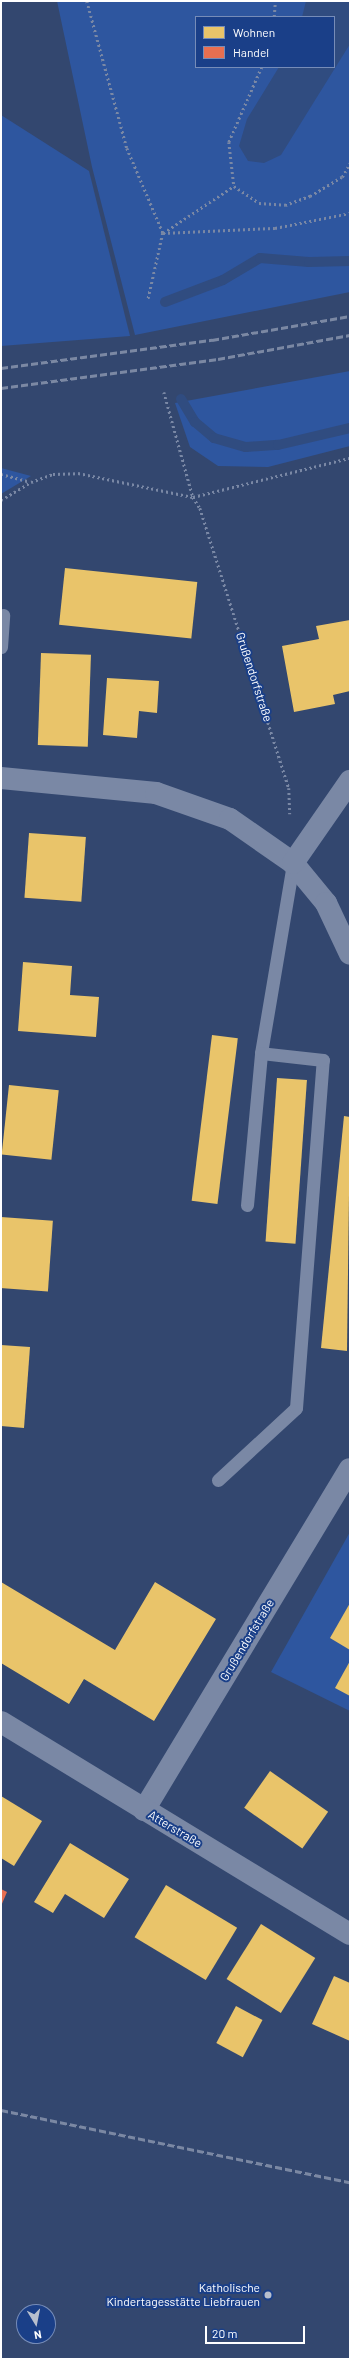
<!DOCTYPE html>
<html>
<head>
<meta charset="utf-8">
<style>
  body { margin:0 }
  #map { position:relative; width:351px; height:2360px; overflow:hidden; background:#33476f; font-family:Barlow,sans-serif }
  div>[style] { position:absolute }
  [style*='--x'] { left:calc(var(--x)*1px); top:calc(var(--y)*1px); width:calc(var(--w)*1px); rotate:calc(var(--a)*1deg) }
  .green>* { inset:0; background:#2e569f }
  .water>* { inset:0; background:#304c80 }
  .homes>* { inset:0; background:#e9c46a; transform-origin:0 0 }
  .shops>* { inset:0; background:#e76f51 }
  .stream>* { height:10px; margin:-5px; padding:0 5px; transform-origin:5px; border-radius:5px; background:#304c80 }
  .path>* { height:2.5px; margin-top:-1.25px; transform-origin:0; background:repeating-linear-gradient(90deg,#7a88a5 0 2px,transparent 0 5px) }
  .service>* { height:13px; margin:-6.5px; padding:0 6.5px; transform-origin:6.5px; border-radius:6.5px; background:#7a88a5 }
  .minor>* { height:22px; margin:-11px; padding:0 11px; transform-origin:11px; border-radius:11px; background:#7a88a5 }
  .tertiary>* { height:22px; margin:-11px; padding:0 11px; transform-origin:11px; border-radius:11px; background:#7a88a5 }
  .rail>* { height:3px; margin-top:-1.5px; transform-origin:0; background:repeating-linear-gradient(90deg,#7b88a3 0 7px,transparent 0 10px) }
  .dots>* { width:11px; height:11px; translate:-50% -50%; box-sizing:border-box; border:2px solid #1a3f88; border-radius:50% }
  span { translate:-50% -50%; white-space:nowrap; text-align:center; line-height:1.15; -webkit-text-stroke:4px #1a3f88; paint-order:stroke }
  .street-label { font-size:12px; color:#fff }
  .poi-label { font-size:12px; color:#fff }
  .right { translate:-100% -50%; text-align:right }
  .frame { position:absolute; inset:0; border:2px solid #fff; pointer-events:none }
  .legend { position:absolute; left:195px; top:16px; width:140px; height:52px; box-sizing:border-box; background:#1a3f88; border:1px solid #768cb8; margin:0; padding:5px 7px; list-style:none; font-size:12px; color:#fff }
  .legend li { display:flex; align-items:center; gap:8px; height:20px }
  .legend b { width:20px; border:1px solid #768cb8 }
  .north { position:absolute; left:16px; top:2304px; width:40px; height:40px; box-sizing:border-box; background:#1a3f88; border:1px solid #768cb8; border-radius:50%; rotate:170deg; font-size:11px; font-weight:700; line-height:16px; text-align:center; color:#fff }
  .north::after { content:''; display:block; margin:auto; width:14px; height:18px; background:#b8bfcd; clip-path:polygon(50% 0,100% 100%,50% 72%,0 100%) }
  .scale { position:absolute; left:205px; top:2326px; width:100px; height:18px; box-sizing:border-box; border:2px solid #fff; border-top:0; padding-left:5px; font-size:12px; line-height:14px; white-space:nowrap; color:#fff; -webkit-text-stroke:3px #1a3f88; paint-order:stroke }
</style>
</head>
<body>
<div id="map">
  <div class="green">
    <div style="clip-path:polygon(evenodd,57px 1px,350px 1px,350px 292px,135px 335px,92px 167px,57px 1px,196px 17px,334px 17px,334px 67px,196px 67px,196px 17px)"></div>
    <div style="clip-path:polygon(1px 115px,89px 171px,130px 336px,1px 346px)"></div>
    <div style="clip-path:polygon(350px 371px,350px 446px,268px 467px,218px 466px,190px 447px,175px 403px)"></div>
    <div style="clip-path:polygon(1px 468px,31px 476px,1px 494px)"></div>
    <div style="clip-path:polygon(350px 1532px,350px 1711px,271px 1672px)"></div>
  </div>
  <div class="water">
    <div style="clip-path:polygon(306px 1px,350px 1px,350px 44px,281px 155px,264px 163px,248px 161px,239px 146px,247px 119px,279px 67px,334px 67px,334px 17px,302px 17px)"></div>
  </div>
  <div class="homes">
    <div style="left:65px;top:568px;width:133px;height:57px;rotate:6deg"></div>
    <div style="clip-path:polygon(350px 620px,350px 691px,333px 695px,335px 704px,294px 712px,282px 646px,319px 639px,316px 626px)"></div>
    <div style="left:41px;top:653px;width:50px;height:92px;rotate:2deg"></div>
    <div style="clip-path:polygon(107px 678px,159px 681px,157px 713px,139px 711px,137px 738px,103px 735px)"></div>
    <div style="left:29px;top:833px;width:57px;height:65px;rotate:4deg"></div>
    <div style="clip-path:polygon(23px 962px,72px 966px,70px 995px,99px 997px,96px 1037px,18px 1031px)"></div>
    <div style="left:212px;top:1035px;width:26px;height:167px;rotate:7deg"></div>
    <div style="left:277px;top:1078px;width:30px;height:164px;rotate:4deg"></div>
    <div style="left:9px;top:1085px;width:50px;height:70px;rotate:6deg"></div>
    <div style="clip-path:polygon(344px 1116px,350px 1117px,347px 1351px,321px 1348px)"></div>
    <div style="left:1px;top:1217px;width:52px;height:71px;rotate:4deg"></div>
    <div style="clip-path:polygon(1px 1345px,30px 1347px,24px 1428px,1px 1426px)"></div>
    <div style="clip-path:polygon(1px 1582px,115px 1650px,155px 1582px,216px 1619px,154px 1721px,84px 1679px,69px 1704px,1px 1663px)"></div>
    <div style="clip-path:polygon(350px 1603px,350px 1650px,330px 1638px)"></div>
    <div style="clip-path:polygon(350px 1661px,350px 1696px,335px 1688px)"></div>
    <div style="left:270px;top:1771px;width:71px;height:45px;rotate:35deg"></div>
    <div style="clip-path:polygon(1px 1796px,42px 1821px,14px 1866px,1px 1858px)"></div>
    <div style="clip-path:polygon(70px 1843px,129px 1879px,104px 1918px,65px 1894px,53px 1913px,34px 1902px)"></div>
    <div style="left:166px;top:1885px;width:83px;height:61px;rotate:31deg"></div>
    <div style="left:261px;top:1924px;width:64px;height:65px;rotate:32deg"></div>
    <div style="clip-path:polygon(334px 1976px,350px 1983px,350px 2041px,312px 2024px)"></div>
    <div style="left:236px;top:2006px;width:30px;height:42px;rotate:28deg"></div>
  </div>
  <div class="shops">
    <div style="clip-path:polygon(1px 1889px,7px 1892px,1px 1906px)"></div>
  </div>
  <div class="stream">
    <div style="--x:165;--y:302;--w:62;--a:-20.8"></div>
    <div style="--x:223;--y:280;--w:43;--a:-30.7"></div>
    <div style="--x:260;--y:258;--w:49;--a:4.7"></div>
    <div style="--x:309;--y:262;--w:41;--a:-1.4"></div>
    <div style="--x:181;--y:399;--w:27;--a:59"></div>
    <div style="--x:195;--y:422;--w:25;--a:40"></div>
    <div style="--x:214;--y:438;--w:33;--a:16"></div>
    <div style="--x:246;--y:447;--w:32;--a:-4"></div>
    <div style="--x:278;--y:445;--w:74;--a:-13.3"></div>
  </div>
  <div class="path">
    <div style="--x:87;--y:1;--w:152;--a:74.8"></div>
    <div style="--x:127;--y:148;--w:92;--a:67"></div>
    <div style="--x:163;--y:233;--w:69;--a:102.6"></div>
    <div style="--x:274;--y:17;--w:16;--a:-86"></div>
    <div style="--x:262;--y:67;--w:82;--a:113.7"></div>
    <div style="--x:229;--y:142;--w:44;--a:83.5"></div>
    <div style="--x:234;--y:186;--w:30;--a:34"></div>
    <div style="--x:259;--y:203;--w:26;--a:4"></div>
    <div style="--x:285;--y:205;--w:27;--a:-20"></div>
    <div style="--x:310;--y:196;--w:37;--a:-31"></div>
    <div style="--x:342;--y:177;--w:16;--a:-60"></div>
    <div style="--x:163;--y:233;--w:112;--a:-2.6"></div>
    <div style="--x:275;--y:228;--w:76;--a:-11.3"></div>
    <div style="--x:163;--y:233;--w:85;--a:-33.5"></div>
    <div style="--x:164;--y:392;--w:109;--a:74.6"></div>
    <div style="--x:193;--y:497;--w:13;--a:58"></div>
    <div style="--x:200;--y:508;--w:294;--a:72.4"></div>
    <div style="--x:289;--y:788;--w:26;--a:88"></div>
    <div style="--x:1;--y:474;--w:30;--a:15"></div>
    <div style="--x:1;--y:500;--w:35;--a:-31"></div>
    <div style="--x:31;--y:482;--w:23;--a:-20"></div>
    <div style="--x:53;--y:474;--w:25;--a:-2"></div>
    <div style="--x:78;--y:473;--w:117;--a:11.8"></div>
    <div style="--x:193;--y:497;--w:162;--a:-14"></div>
  </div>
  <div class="service">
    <div style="--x:1;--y:647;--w:32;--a:-86"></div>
    <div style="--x:247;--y:1205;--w:153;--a:-84.7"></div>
    <div style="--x:261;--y:1053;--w:193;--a:-80.4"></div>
    <div style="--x:218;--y:1480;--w:106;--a:-42.7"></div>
    <div style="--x:296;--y:1408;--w:349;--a:-85.6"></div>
    <div style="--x:323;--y:1060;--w:62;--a:-173.6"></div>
  </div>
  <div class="minor">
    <div style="--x:1;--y:778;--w:156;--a:5.5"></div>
    <div style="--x:156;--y:793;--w:78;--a:19.4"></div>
    <div style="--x:230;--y:819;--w:77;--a:34.9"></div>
    <div style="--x:293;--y:863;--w:52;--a:50.5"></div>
    <div style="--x:326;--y:903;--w:56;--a:64.8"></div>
    <div style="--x:293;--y:863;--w:100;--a:-55.2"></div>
    <div style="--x:144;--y:1810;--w:398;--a:-58.9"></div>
  </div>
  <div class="tertiary">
    <div style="--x:1;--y:1722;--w:408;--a:31.3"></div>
  </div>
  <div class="rail">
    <div style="--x:1;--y:368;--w:213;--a:-7.6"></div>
    <div style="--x:212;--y:340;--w:140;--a:-9.9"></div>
    <div style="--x:1;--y:388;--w:219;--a:-7.6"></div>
    <div style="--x:218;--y:359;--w:134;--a:-10.3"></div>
    <div style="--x:1;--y:2110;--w:356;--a:11.7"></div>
  </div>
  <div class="dots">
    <div style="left:268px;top:2295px;background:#b8bfcd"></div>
  </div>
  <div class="street-label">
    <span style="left:254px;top:677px;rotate:72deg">Grußendorfstraße</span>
    <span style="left:247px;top:1640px;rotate:-59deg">Grußendorfstraße</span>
    <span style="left:175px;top:1829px;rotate:31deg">Atterstraße</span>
  </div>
  <div class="poi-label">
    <span class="right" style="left:260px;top:2295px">Katholische<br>Kindertagesstätte Liebfrauen</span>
  </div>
  <div class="frame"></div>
  <ul class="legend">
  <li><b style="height:11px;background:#e9c46a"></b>Wohnen</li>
  <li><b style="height:11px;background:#e76f51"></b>Handel</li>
  </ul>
  <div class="north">N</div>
  <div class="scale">20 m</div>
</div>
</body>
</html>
